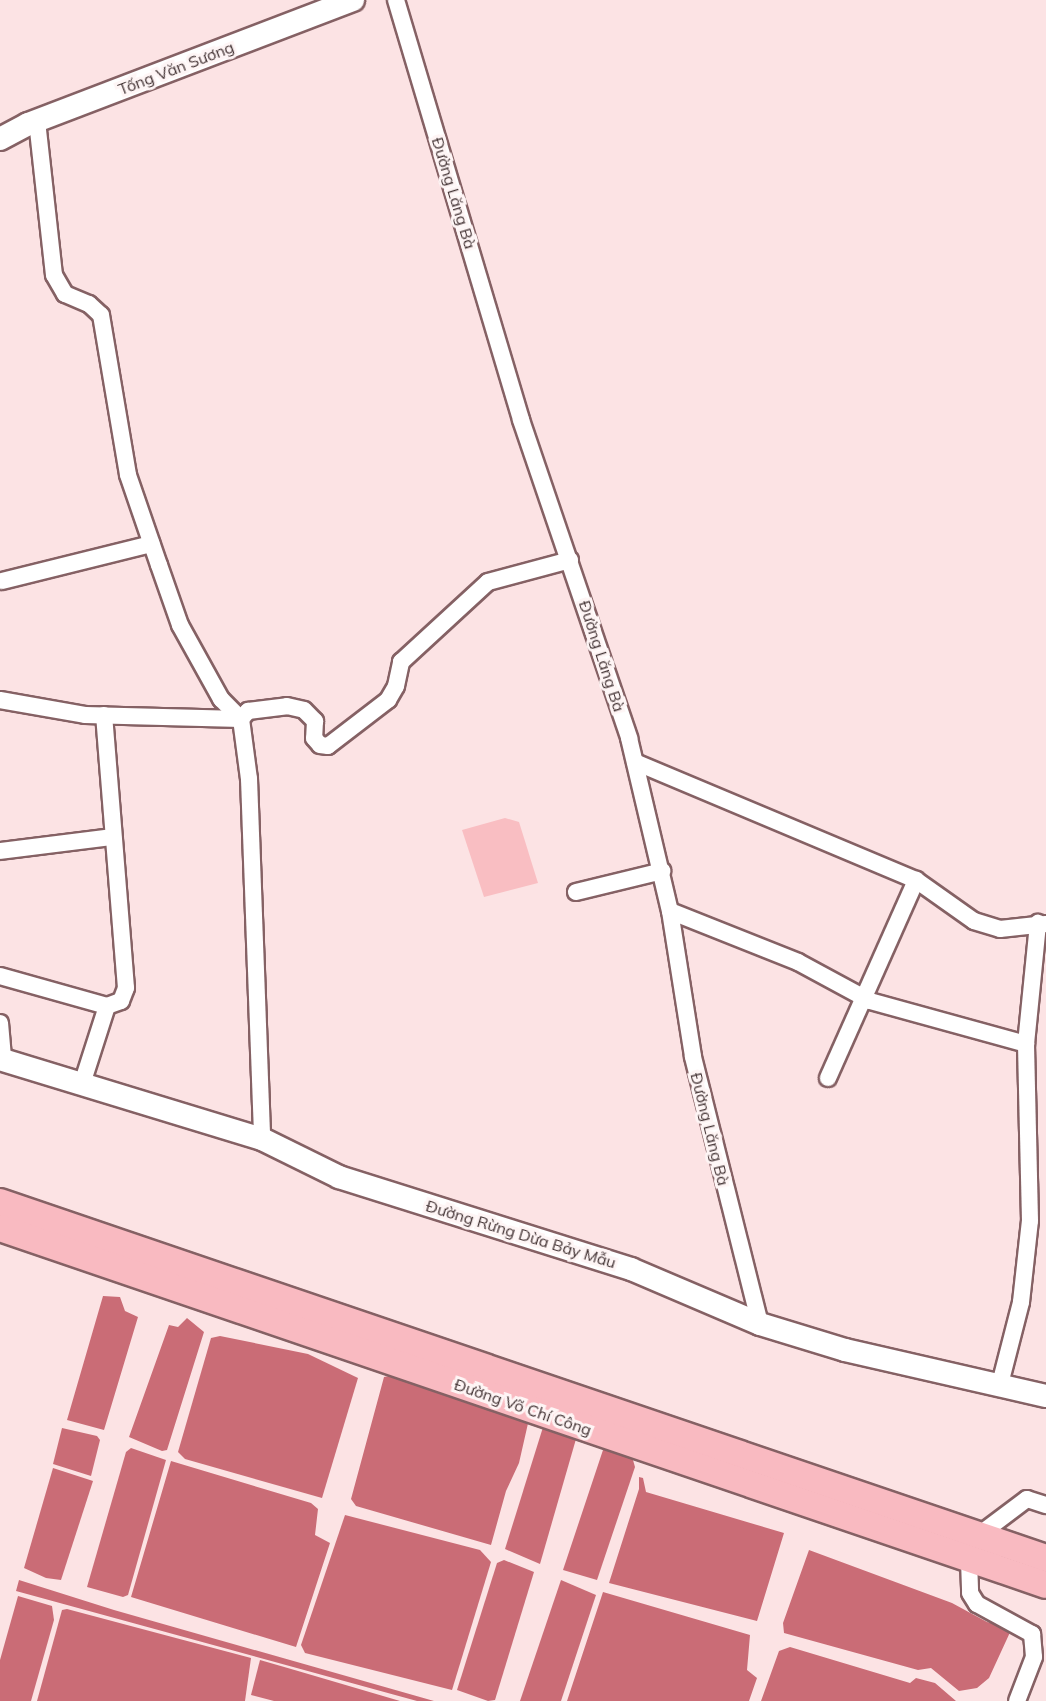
<!DOCTYPE html>
<html>
<head>
<meta charset="utf-8">
<style>
  body { margin:0 }
  #map { position:relative; width:1046px; height:1701px; overflow:hidden; background:#fce3e4; font-family:Mulish,sans-serif }
  div>[style] { position:absolute }
  [style*='--x'] { left:calc(var(--x)*1px); top:calc(var(--y)*1px); width:calc(var(--w)*1px); rotate:calc(var(--a)*1deg) }
  .green>* { inset:0; background:#f9bec2 }
  .water>* { inset:0; background:#ca6c76 }
  .roads { filter:drop-shadow(2px 0 #856164) drop-shadow(-2px 0 #856164) drop-shadow(0 2px #856164) drop-shadow(0 -2px #856164) }
  .street>* { height:16px; margin:-8px; padding:0 8px; transform-origin:8px; border-radius:8px; background:#fff }
  .secondary>* { height:22px; margin:-11px; padding:0 11px; transform-origin:11px; border-radius:11px; background:#fff }
  .primary>* { height:26px; margin:-13px; padding:0 13px; transform-origin:13px; border-radius:13px; background:#f9bac1 }
  span { translate:-50% -50%; white-space:nowrap; text-align:center; line-height:1.15; -webkit-text-stroke:6px #fef5f5; paint-order:stroke }
  .street-label { font-size:16px; color:#423233 }
</style>
</head>
<body>
<div id="map">
  <div class="green">
    <div style="clip-path:polygon(505px 818px,519px 822px,538px 883px,484px 897px,462px 830px)"></div>
  </div>
  <div class="water">
    <div style="clip-path:polygon(103px 1296px,120px 1297px,125px 1311px,138px 1317px,104px 1430px,67px 1420px)"></div>
    <div style="clip-path:polygon(187px 1318px,204px 1332px,167px 1450px,162px 1451px,129px 1437px,169px 1325px,178px 1327px)"></div>
    <div style="clip-path:polygon(220px 1336px,308px 1354px,358px 1378px,322px 1498px,185px 1459px,178px 1452px,211px 1338px)"></div>
    <div style="clip-path:polygon(394px 1375px,529px 1419px,519px 1463px,506px 1491px,491px 1545px,356px 1506px,351px 1499px,384px 1377px)"></div>
    <div style="clip-path:polygon(544px 1424px,571px 1429px,576px 1439px,540px 1564px,505px 1549px)"></div>
    <div style="clip-path:polygon(62px 1428px,97px 1436px,100px 1440px,91px 1476px,53px 1464px)"></div>
    <div style="clip-path:polygon(604px 1447px,631px 1453px,635px 1467px,597px 1580px,563px 1570px)"></div>
    <div style="clip-path:polygon(131px 1448px,166px 1460px,128px 1595px,123px 1597px,87px 1587px,126px 1452px)"></div>
    <div style="clip-path:polygon(171px 1461px,311px 1503px,318px 1509px,315px 1535px,330px 1543px,296px 1647px,131px 1597px)"></div>
    <div style="clip-path:polygon(53px 1468px,93px 1481px,61px 1580px,46px 1578px,24px 1568px)"></div>
    <div style="clip-path:polygon(639px 1477px,643px 1478px,646px 1492px,784px 1533px,757px 1621px,609px 1583px,639px 1489px)"></div>
    <div style="clip-path:polygon(345px 1515px,480px 1550px,491px 1562px,452px 1690px,305px 1653px,301px 1645px)"></div>
    <div style="clip-path:polygon(809px 1550px,952px 1603px,987px 1622px,1012px 1628px,989px 1678px,977px 1688px,959px 1691px,931px 1668px,918px 1670px,784px 1633px,783px 1623px)"></div>
    <div style="clip-path:polygon(504px 1560px,534px 1572px,495px 1700px,488px 1701px,457px 1690px,497px 1563px)"></div>
    <div style="clip-path:polygon(19px 1580px,114px 1610px,434px 1701px,417px 1701px,16px 1591px)"></div>
    <div style="clip-path:polygon(561px 1580px,596px 1595px,561px 1701px,520px 1701px)"></div>
    <div style="clip-path:polygon(603px 1592px,750px 1635px,747px 1670px,757px 1678px,749px 1701px,567px 1701px)"></div>
    <div style="clip-path:polygon(18px 1596px,52px 1606px,54px 1620px,31px 1701px,0 1701px,0 1660px)"></div>
    <div style="clip-path:polygon(67px 1609px,251px 1658px,245px 1701px,37px 1701px,62px 1610px)"></div>
    <div style="clip-path:polygon(790px 1647px,910px 1683px,916px 1678px,935px 1683px,956px 1701px,761px 1701px,779px 1651px)"></div>
    <div style="clip-path:polygon(260px 1660px,298px 1671px,400px 1701px,274px 1701px,251px 1695px)"></div>
  </div>
  <div class="roads">
    <div class="street">
      <div style="--x:396;--y:0;--w:438;--a:73.4"></div>
      <div style="--x:521;--y:420;--w:336;--a:71.2"></div>
      <div style="--x:629;--y:738;--w:178;--a:76.7"></div>
      <div style="--x:670;--y:911;--w:148;--a:81"></div>
      <div style="--x:693;--y:1057;--w:275;--a:75.9"></div>
      <div style="--x:37;--y:121;--w:155;--a:83.7"></div>
      <div style="--x:54;--y:275;--w:22;--a:60"></div>
      <div style="--x:65;--y:294;--w:26;--a:23"></div>
      <div style="--x:89;--y:304;--w:16;--a:43"></div>
      <div style="--x:101;--y:315;--w:162;--a:80.4"></div>
      <div style="--x:128;--y:475;--w:95;--a:71"></div>
      <div style="--x:159;--y:565;--w:64;--a:70.7"></div>
      <div style="--x:180;--y:625;--w:85;--a:61"></div>
      <div style="--x:221;--y:699;--w:28;--a:45"></div>
      <div style="--x:241;--y:719;--w:61;--a:82.4"></div>
      <div style="--x:249;--y:779;--w:360;--a:87.9"></div>
      <div style="--x:2;--y:581;--w:154;--a:-13.9"></div>
      <div style="--x:0;--y:700;--w:86;--a:10"></div>
      <div style="--x:85;--y:715;--w:156;--a:1.5"></div>
      <div style="--x:241;--y:719;--w:11;--a:-49"></div>
      <div style="--x:248;--y:711;--w:39;--a:-7"></div>
      <div style="--x:287;--y:706;--w:17;--a:13"></div>
      <div style="--x:304;--y:710;--w:16;--a:45"></div>
      <div style="--x:315;--y:721;--w:17;--a:93"></div>
      <div style="--x:314;--y:738;--w:9;--a:49"></div>
      <div style="--x:320;--y:745;--w:8;--a:7"></div>
      <div style="--x:328;--y:746;--w:76;--a:-37.5"></div>
      <div style="--x:388;--y:700;--w:16;--a:-60"></div>
      <div style="--x:396;--y:686;--w:25;--a:-78"></div>
      <div style="--x:401;--y:662;--w:118;--a:-42.6"></div>
      <div style="--x:488;--y:582;--w:85;--a:-15"></div>
      <div style="--x:635;--y:762;--w:305;--a:22.8"></div>
      <div style="--x:916;--y:880;--w:71;--a:35.3"></div>
      <div style="--x:974;--y:921;--w:27;--a:17"></div>
      <div style="--x:1000;--y:929;--w:46;--a:-6.2"></div>
      <div style="--x:0;--y:851;--w:114;--a:-7.1"></div>
      <div style="--x:576;--y:892;--w:89;--a:-13.7"></div>
      <div style="--x:670;--y:911;--w:138;--a:21.7"></div>
      <div style="--x:798;--y:962;--w:82;--a:28.4"></div>
      <div style="--x:870;--y:1001;--w:162;--a:15.4"></div>
      <div style="--x:0;--y:976;--w:111;--a:15.7"></div>
      <div style="--x:107;--y:1006;--w:15;--a:-20"></div>
      <div style="--x:121;--y:1001;--w:14;--a:-69"></div>
      <div style="--x:126;--y:988;--w:274;--a:-94.6"></div>
      <div style="--x:0;--y:1023;--w:37;--a:85"></div>
      <div style="--x:828;--y:1078;--w:217;--a:-66"></div>
      <div style="--x:82;--y:1084;--w:82;--a:-72.2"></div>
      <div style="--x:1000;--y:1384;--w:85;--a:-75.6"></div>
      <div style="--x:1021;--y:1302;--w:81;--a:-83.7"></div>
      <div style="--x:1030;--y:1221;--w:177;--a:-91.3"></div>
      <div style="--x:1026;--y:1044;--w:122;--a:-84.3"></div>
      <div style="--x:979;--y:1535;--w:60;--a:-36.9"></div>
      <div style="--x:1027;--y:1499;--w:20;--a:18"></div>
      <div style="--x:969;--y:1560;--w:33;--a:88"></div>
      <div style="--x:970;--y:1593;--w:13;--a:58"></div>
      <div style="--x:977;--y:1604;--w:63;--a:28.6"></div>
      <div style="--x:1032;--y:1634;--w:23;--a:85"></div>
      <div style="--x:1034;--y:1657;--w:47;--a:111.1"></div>
    </div>
    <div class="secondary">
      <div style="--x:0;--y:139;--w:32;--a:-28"></div>
      <div style="--x:28;--y:124;--w:348;--a:-20.9"></div>
      <div style="--x:0;--y:1059;--w:274;--a:17"></div>
      <div style="--x:262;--y:1139;--w:86;--a:26.3"></div>
      <div style="--x:339;--y:1177;--w:306;--a:17.5"></div>
      <div style="--x:631;--y:1269;--w:140;--a:23.1"></div>
      <div style="--x:760;--y:1324;--w:89;--a:17"></div>
      <div style="--x:845;--y:1350;--w:206;--a:12.9"></div>
    </div>
    <div class="primary">
      <div style="--x:0;--y:1202;--w:1105;--a:18.8"></div>
      <div style="--x:0;--y:1228;--w:1105;--a:18.84"></div>
    </div>
  </div>
  <div class="street-label">
    <span style="left:176px;top:68px;rotate:-21deg">Tống Văn Sương</span>
    <span style="left:454px;top:193px;rotate:73deg">Đường Lăng Bà</span>
    <span style="left:602px;top:656px;rotate:72deg">Đường Lăng Bà</span>
    <span style="left:710px;top:1129px;rotate:76deg">Đường Lăng Bà</span>
    <span style="left:521px;top:1234px;rotate:17deg">Đường Rừng Dừa Bảy Mẫu</span>
    <span style="left:523px;top:1407px;rotate:19deg">Đường Võ Chí Công</span>
  </div>
</div>
</body>
</html>
